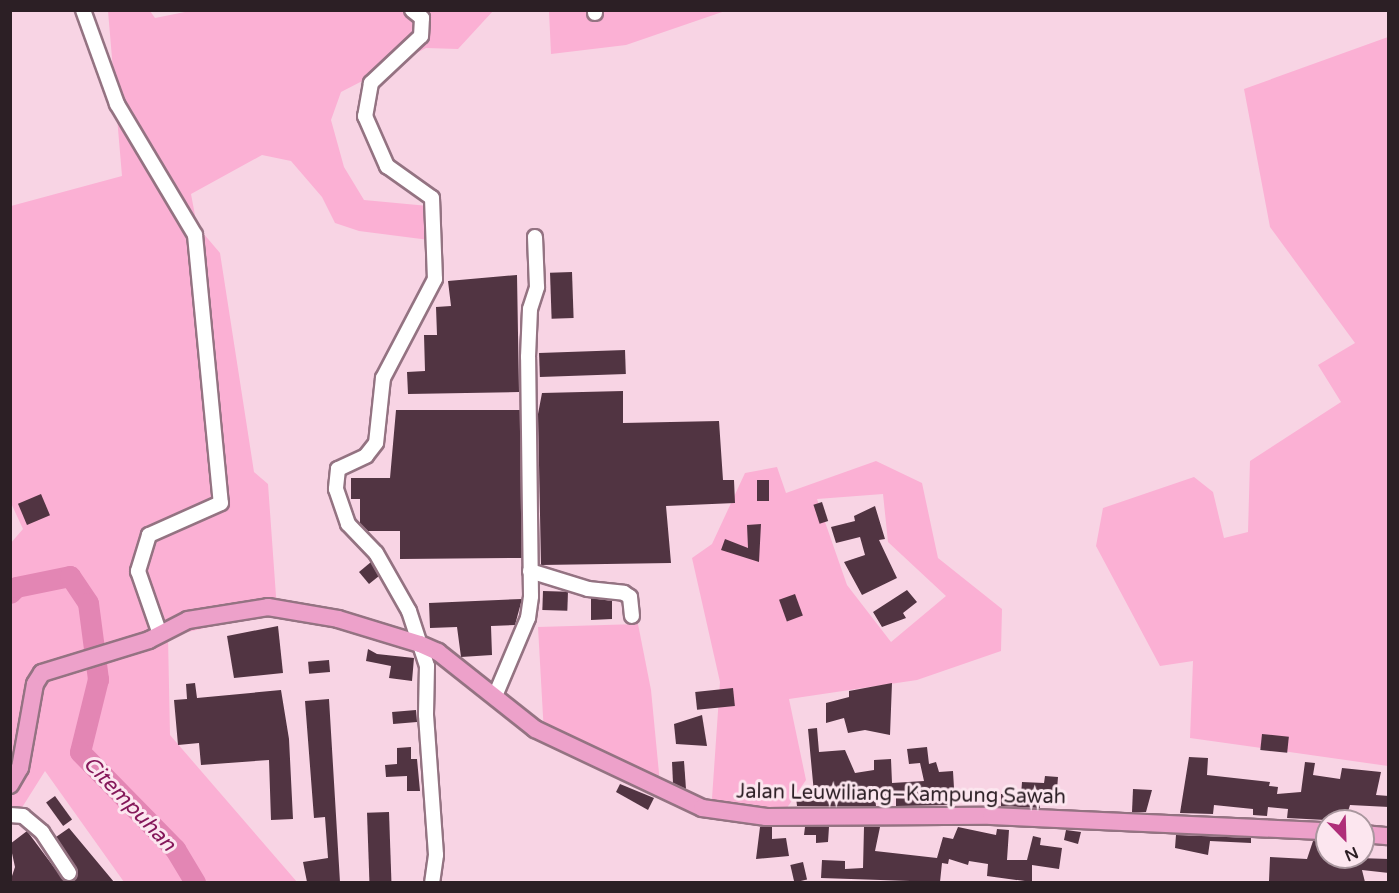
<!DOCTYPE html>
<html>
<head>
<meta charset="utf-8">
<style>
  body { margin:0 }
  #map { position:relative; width:1399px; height:893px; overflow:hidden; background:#f8d4e4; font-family:"Varela Round",sans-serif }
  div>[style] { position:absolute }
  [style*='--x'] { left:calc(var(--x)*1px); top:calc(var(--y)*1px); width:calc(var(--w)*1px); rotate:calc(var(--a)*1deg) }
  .green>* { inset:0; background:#fbb0d4 }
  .river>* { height:21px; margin:-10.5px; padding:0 10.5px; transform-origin:10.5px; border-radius:10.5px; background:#e386b4 }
  .building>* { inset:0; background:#513442; transform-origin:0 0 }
  .roads { filter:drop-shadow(2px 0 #947382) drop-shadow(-2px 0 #947382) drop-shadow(0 2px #947382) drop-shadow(0 -2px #947382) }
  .minor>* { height:14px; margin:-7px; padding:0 7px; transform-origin:7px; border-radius:7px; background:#fff }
  .major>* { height:16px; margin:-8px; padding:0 8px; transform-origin:8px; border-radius:8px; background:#eda1ca }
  span { translate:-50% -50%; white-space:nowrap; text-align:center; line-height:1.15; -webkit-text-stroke:6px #fce6ef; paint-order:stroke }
  .street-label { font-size:20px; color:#2c1f25 }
  .water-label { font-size:21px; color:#85185a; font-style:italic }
  .frame { position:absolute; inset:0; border:12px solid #2c1f25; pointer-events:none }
  .north { position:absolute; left:1315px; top:809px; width:60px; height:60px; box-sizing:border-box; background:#fce6ef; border:2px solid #a9969e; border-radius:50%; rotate:157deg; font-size:16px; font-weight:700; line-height:24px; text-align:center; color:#2c1f25 }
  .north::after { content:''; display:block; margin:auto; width:21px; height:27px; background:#af2e79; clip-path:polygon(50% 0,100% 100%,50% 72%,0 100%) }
</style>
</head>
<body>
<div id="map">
  <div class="green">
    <div style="clip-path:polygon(195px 10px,493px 11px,458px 49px,426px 48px,341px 92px,331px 120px,344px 167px,364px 200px,439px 207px,437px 241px,359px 231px,335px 223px,322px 197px,291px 161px,262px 155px,191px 194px,197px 226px,220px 253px,254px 472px,268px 484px,277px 610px,168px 637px,170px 735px,297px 882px,124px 882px,45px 771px,11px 825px,10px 544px,23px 529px,10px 501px,11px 206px,122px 176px,108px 11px,150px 11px,155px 18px)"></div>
    <div style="clip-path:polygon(549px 11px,725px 11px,626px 45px,551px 54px)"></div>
    <div style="clip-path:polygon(1388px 37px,1388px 766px,1190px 738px,1193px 661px,1160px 666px,1096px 546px,1103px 508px,1194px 477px,1213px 492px,1224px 538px,1248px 532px,1250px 461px,1341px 402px,1318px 365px,1355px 343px,1270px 227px,1244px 89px)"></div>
    <div style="clip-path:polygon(evenodd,876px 461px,922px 483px,938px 558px,1002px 609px,1001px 651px,917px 680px,789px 699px,806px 780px,780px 818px,711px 813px,720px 682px,692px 558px,712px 544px,745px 473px,777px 467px,786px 493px,876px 461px,883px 494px,888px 542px,946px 596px,891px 642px,847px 585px,817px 499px,883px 494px)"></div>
    <div style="clip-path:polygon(638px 624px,651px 690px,661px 794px,544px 734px,538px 627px)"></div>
  </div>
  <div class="river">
    <div style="--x:10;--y:593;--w:8;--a:-45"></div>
    <div style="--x:16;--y:587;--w:55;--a:-11.5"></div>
    <div style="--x:70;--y:576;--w:32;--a:56"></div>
    <div style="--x:88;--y:603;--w:77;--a:82.5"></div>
    <div style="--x:98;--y:679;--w:75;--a:103.9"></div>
    <div style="--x:80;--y:752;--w:136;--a:45.6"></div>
    <div style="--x:175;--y:849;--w:39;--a:59"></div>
  </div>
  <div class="building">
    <div style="left:572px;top:272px;width:46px;height:22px;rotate:88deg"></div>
    <div style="clip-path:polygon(517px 275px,519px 392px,408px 394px,407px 372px,425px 371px,424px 335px,437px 335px,436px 307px,451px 306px,448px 281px)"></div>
    <div style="left:625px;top:350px;width:24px;height:86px;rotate:88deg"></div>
    <div style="clip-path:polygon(623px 391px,623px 423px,719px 421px,723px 480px,734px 480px,735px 503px,666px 506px,671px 563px,541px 565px,538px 414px,542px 393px)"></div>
    <div style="clip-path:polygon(396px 410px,520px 410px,522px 558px,400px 559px,400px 531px,368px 531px,360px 524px,360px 499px,351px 499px,351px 478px,390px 478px)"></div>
    <div style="left:757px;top:480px;width:12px;height:21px"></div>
    <div style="left:41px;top:494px;width:23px;height:25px;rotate:67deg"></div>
    <div style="left:822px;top:502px;width:20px;height:9px;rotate:72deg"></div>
    <div style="clip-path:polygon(875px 506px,885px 539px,879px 540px,897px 578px,862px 595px,844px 562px,865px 555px,860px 537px,836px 543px,831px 527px,855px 521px,854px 516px)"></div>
    <div style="clip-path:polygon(761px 524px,759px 562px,721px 550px,725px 539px,748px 548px,747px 525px)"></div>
    <div style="clip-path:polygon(371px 562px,379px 576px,369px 584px,359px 572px)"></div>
    <div style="clip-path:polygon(907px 590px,917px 602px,903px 613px,906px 618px,882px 627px,873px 612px)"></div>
    <div style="left:543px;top:591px;width:25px;height:19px;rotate:2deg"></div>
    <div style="left:795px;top:594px;width:23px;height:17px;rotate:70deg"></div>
    <div style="clip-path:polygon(591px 598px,612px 601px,612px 619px,591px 620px)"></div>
    <div style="clip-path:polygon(522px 599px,515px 625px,491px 626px,492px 655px,461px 657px,457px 627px,430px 628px,429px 603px)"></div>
    <div style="clip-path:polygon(278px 626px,283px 673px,234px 678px,227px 636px)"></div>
    <div style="clip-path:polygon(368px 649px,377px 654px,414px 658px,412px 681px,389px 678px,391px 666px,366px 661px)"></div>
    <div style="left:329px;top:660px;width:12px;height:21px;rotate:85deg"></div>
    <div style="clip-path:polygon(195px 683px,197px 698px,281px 690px,289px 739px,293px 819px,271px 820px,269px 760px,201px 765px,199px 743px,178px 745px,174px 700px,187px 699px,186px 684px)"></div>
    <div style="clip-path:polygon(892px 683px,890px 735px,865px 730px,848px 733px,844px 718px,826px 723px,826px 703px,849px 697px,849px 691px)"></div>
    <div style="left:733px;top:688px;width:18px;height:38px;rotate:84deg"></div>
    <div style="clip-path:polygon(329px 699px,340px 882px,307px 882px,303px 862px,328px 858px,325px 817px,314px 818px,305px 701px)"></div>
    <div style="left:416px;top:710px;width:12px;height:24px;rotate:85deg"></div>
    <div style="clip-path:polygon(702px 715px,707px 746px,676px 744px,674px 724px)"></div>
    <div style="clip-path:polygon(817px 728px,819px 752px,845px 750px,855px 773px,874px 770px,874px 760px,891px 759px,892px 783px,924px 781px,920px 763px,909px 764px,907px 749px,927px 747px,929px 764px,936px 762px,939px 772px,953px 771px,955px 805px,896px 806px,896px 795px,875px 798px,876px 806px,797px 806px,796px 797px,814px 793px,808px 729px)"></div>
    <div style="left:1262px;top:734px;width:27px;height:16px;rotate:6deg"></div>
    <div style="clip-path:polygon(411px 747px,411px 759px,417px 759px,420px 791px,407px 791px,407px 776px,386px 777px,385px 765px,397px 764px,397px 748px)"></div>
    <div style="clip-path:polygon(1189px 757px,1208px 758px,1207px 775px,1270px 782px,1269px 786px,1278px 787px,1277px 794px,1301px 792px,1305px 762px,1315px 763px,1313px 775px,1340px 779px,1342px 768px,1381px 772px,1376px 795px,1389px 796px,1389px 807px,1350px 805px,1345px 821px,1287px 818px,1288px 809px,1268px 807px,1267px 816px,1253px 815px,1253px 809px,1214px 805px,1213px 814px,1180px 813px)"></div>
    <div style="clip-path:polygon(684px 761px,686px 789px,673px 783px,672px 762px)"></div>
    <div style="clip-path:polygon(1045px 776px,1058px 777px,1056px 802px,1040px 801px,1040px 808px,1001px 806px,1001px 794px,1021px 795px,1022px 782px,1044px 783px)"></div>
    <div style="clip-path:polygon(620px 784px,654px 798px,648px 810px,616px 792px)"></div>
    <div style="clip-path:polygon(1133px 789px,1152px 790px,1146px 812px,1132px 812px)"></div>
    <div style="left:55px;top:796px;width:29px;height:11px;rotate:54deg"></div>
    <div style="left:389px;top:812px;width:70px;height:22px;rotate:88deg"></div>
    <div style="clip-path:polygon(760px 827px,772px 827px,772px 839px,786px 838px,789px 856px,756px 859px)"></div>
    <div style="clip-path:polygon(805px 827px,829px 827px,828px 842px,816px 843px,816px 835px,804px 835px)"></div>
    <div style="clip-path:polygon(864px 827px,880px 827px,875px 851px,937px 858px,943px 837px,953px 839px,958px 827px,996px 835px,997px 829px,1009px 830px,1007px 860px,1027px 860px,1033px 836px,1041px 838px,1040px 845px,1062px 848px,1059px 869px,1032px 865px,1032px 882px,987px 876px,988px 864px,969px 861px,968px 865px,949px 859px,948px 864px,942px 863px,940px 882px,821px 878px,822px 860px,845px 861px,845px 869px,863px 868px)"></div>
    <div style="clip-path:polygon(69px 828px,114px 882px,10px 882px,15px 867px,10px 844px,27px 831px,62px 878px,74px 880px,77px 869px,56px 837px)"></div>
    <div style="clip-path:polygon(1066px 830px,1081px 832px,1078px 844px,1064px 840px)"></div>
    <div style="clip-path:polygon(1176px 835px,1251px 838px,1251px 843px,1210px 841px,1208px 855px,1175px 848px)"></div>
    <div style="clip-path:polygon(1313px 841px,1327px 842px,1327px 857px,1389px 859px,1389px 873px,1362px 870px,1365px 882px,1269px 881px,1270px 857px,1307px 859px)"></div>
    <div style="left:803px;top:862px;width:18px;height:13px;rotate:77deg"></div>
  </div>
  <div class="roads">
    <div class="minor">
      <div style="--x:83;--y:10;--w:100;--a:70.1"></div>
      <div style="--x:117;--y:104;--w:152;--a:59.2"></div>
      <div style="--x:195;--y:235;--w:269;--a:84.5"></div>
      <div style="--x:221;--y:503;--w:79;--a:156"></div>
      <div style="--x:149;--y:535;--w:38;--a:107"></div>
      <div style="--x:138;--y:571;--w:67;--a:70.8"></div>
      <div style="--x:412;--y:10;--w:13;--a:39"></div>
      <div style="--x:422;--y:18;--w:18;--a:93"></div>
      <div style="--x:421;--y:36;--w:69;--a:136.8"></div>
      <div style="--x:371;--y:83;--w:34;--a:100"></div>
      <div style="--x:365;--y:116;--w:55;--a:66.3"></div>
      <div style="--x:387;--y:166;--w:55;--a:35.4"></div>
      <div style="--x:432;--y:198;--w:81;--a:87.9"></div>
      <div style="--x:435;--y:279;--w:112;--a:117.7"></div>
      <div style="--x:383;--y:378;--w:65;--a:96.1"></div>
      <div style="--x:376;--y:443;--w:16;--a:128"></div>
      <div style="--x:366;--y:456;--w:31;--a:155"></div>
      <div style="--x:338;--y:469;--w:20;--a:96"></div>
      <div style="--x:336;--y:489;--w:37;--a:71"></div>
      <div style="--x:348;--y:524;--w:40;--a:46"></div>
      <div style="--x:376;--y:553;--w:67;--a:60.4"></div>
      <div style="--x:409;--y:611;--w:58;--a:71.9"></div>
      <div style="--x:427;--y:666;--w:49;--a:91.2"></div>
      <div style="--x:426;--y:715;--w:140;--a:85.9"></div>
      <div style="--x:436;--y:855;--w:27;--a:98"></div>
      <div style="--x:595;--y:10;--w:3;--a:90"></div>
      <div style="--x:530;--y:571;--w:61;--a:17.2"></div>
      <div style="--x:588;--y:589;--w:36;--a:6"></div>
      <div style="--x:624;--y:593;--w:7;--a:34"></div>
      <div style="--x:630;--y:597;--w:19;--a:84"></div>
      <div style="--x:495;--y:696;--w:85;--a:-67.1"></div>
      <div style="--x:528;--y:618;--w:22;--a:-82"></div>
      <div style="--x:531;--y:596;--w:239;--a:-90.7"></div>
      <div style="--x:528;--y:357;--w:48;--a:-87.6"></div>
      <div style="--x:530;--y:309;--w:23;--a:-72"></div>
      <div style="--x:537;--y:287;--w:50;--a:-92.3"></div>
      <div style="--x:10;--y:815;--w:13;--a:4"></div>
      <div style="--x:23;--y:816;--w:25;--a:40"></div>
      <div style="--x:42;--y:832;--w:49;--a:56.6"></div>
    </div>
    <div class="major">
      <div style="--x:10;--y:785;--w:20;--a:-60"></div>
      <div style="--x:20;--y:768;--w:85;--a:-79.9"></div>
      <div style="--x:35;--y:684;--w:13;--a:-58"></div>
      <div style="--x:42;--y:673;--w:112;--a:-17.1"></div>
      <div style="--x:149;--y:640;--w:44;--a:-27.1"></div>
      <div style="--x:188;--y:620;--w:81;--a:-9.2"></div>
      <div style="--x:268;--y:607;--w:71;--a:9.7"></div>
      <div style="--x:338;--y:619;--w:86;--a:17"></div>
      <div style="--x:420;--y:644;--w:20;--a:24"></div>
      <div style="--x:438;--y:652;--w:124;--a:38.4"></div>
      <div style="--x:535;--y:729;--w:185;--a:25.3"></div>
      <div style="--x:702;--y:808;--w:65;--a:8"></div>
      <div style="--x:766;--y:817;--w:225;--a:-0.3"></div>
      <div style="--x:991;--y:816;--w:336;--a:2.6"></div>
      <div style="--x:1363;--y:834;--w:25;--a:5"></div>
    </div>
  </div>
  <div class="street-label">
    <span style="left:901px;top:795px;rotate:1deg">Jalan Leuwiliang–Kampung Sawah</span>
  </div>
  <div class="water-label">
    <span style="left:129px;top:804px;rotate:46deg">Citempuhan</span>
  </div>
  <div class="frame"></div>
  <div class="north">N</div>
</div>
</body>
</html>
